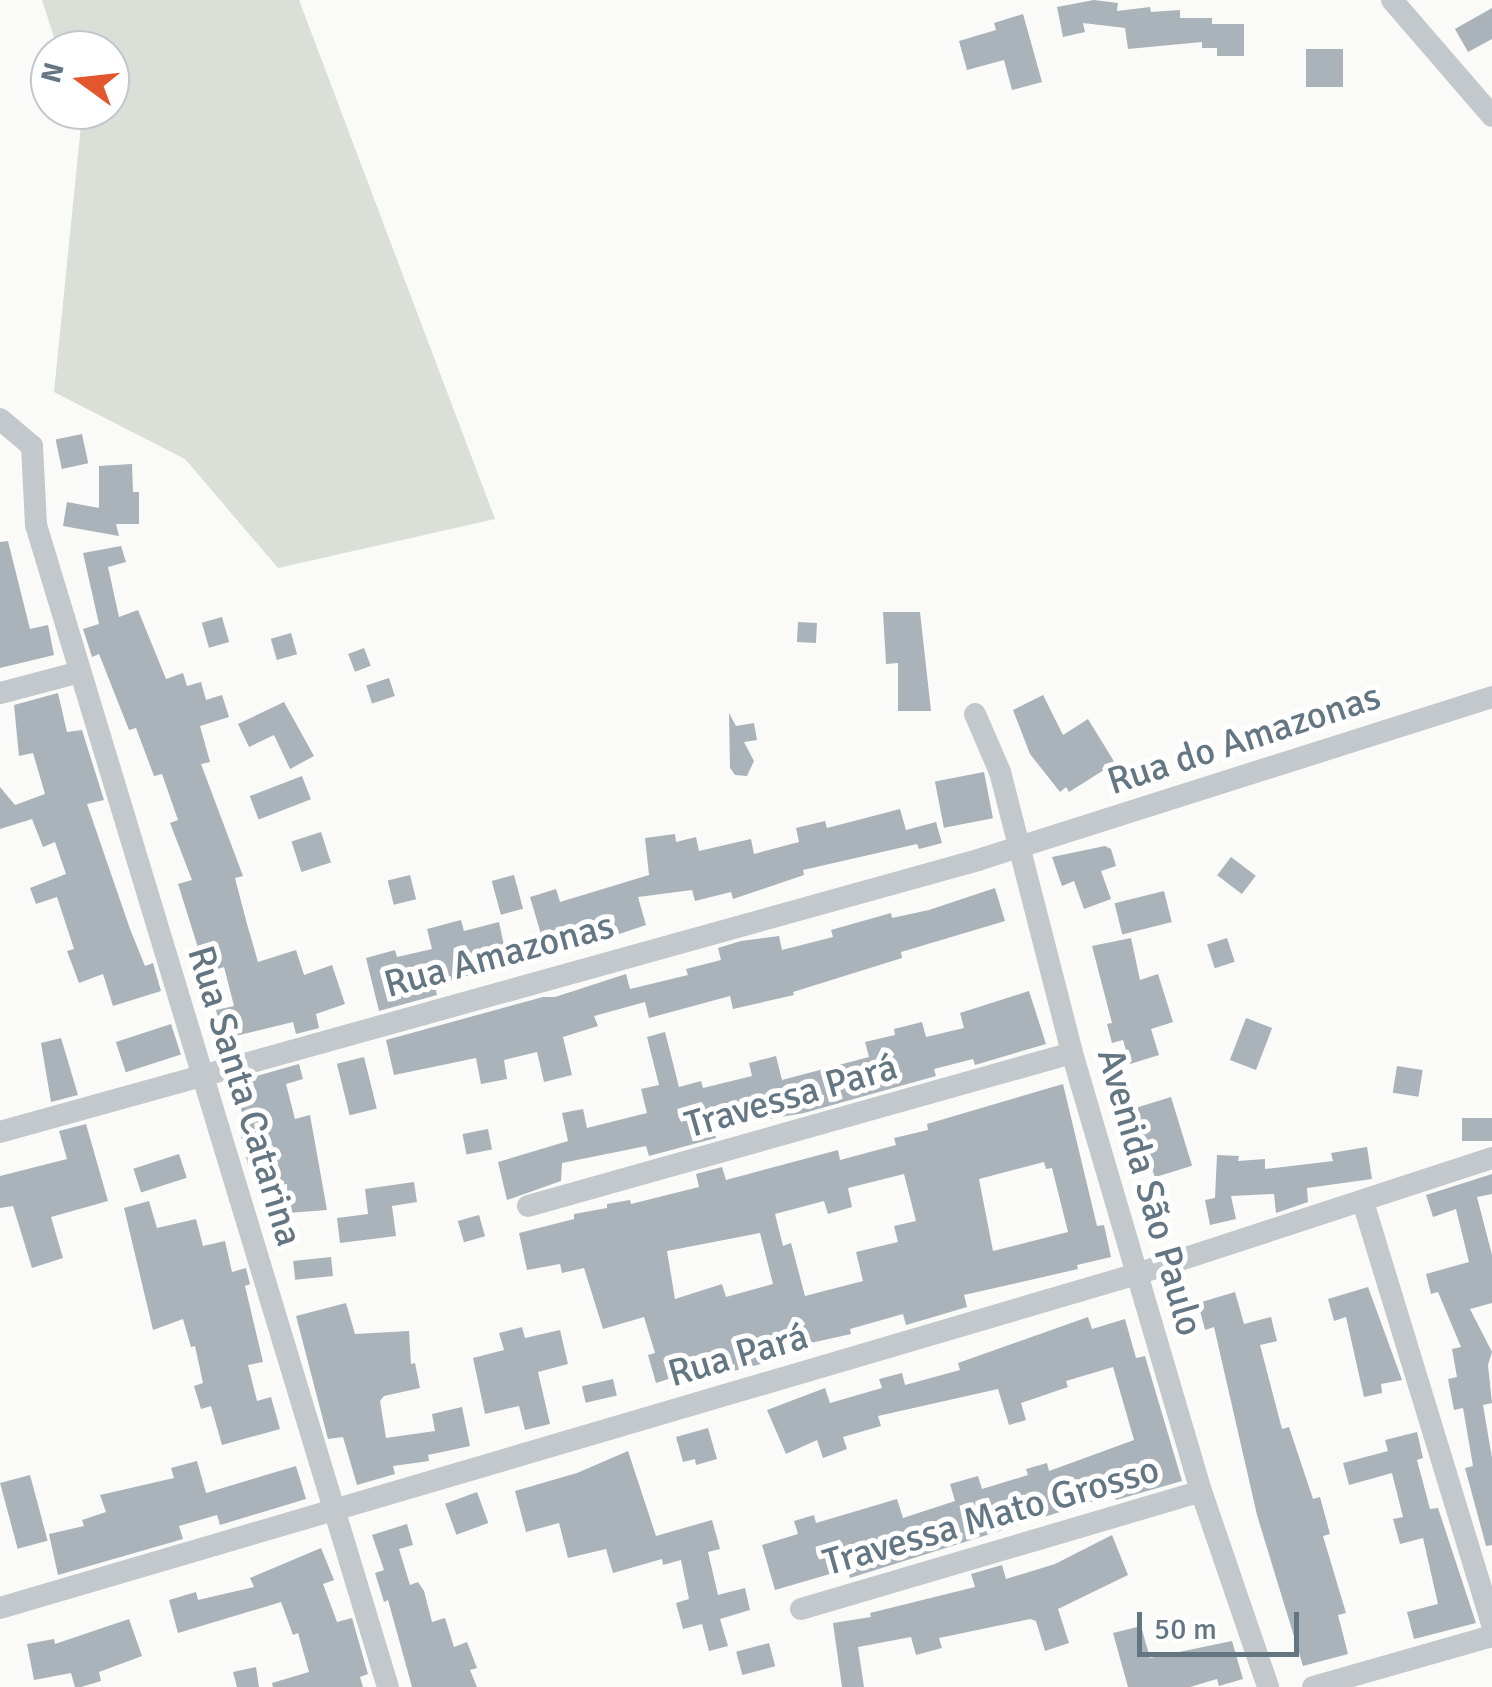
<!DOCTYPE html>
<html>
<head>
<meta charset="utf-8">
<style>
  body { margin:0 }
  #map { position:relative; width:1492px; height:1687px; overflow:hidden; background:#fafaf8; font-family:Signika,sans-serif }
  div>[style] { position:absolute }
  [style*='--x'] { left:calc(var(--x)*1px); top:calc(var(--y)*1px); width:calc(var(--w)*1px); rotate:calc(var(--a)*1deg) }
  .green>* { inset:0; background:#dadfd7 }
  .building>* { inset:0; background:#aab3b9; transform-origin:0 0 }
  .minor>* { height:22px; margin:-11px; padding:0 11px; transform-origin:11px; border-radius:11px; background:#c3c8cc }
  span { translate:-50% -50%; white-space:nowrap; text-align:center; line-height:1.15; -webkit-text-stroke:10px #fff; paint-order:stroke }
  .street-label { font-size:38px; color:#657683 }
  .north { position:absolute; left:30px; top:30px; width:100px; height:100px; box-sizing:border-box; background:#fff; border:2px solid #c1c8cd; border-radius:50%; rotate:285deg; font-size:28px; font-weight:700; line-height:40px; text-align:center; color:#657683 }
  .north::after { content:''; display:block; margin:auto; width:35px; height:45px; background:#e4572e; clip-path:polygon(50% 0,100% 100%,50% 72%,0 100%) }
  .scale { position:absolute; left:1137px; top:1612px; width:162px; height:45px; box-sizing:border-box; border:5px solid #657683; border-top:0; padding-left:12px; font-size:30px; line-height:35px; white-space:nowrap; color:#657683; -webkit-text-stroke:8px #fff; paint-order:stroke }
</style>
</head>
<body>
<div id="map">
  <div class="green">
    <div style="clip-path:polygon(42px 0,299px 0,495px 519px,278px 568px,185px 459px,54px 392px,81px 125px,76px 110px,110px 110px,110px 50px,58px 50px)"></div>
  </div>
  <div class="building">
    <div style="clip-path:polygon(1094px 0,1118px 3px,1117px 11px,1150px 7px,1151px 12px,1180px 10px,1180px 18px,1212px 18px,1212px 24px,1244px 24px,1244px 56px,1217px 56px,1217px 48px,1202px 48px,1202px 42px,1128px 49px,1125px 28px,1083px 23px,1085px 32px,1063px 37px,1057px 7px)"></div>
    <div style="clip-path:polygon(1492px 8px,1492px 39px,1468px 52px,1455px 29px)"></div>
    <div style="clip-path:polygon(1023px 14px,1042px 82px,1012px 90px,1004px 60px,967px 70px,959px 41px,996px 30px,994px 23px)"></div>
    <div style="left:1306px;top:49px;width:37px;height:38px"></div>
    <div style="left:82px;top:434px;width:30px;height:27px;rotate:78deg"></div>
    <div style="clip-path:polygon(132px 464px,133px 492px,139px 492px,139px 524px,116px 524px,119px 536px,63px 526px,67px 502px,99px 508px,99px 466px)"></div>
    <div style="clip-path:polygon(8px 541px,30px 629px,48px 625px,54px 655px,0 668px,0 542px)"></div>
    <div style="clip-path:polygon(121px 546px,126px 562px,108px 567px,119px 617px,138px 610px,166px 679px,183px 673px,187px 686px,201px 682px,206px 700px,222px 695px,229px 717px,200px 726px,210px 762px,201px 764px,243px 876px,235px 878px,247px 924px,258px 962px,296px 950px,304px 975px,332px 965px,345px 1004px,316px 1014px,319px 1028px,296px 1034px,293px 1022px,223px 1039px,216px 1010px,234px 1006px,224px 967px,206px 973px,178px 884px,192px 880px,170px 823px,178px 820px,162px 774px,154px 776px,136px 728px,129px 730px,99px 654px,92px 657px,83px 629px,99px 624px,83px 553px)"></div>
    <div style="clip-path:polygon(883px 612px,920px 612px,931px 711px,898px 711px,898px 663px,886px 664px)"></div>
    <div style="left:222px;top:617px;width:26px;height:21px;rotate:74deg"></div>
    <div style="left:798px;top:622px;width:19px;height:20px;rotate:3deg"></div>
    <div style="left:291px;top:633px;width:22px;height:21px;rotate:74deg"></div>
    <div style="left:364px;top:648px;width:19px;height:17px;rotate:69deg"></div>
    <div style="left:389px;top:678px;width:19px;height:24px;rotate:72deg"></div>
    <div style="clip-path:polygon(58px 693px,67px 732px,82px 730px,104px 800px,87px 804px,130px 929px,145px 966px,153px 963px,161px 991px,113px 1006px,103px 974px,79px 983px,67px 951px,74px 949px,57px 897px,36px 904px,30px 888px,66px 874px,55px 842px,43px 847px,32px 819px,0 829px,0 787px,15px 805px,45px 794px,33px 753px,19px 756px,14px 705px)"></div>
    <div style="clip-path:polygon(1043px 695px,1063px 735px,1088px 719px,1115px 763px,1069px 792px,1066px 787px,1060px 792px,1030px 754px,1013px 710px)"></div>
    <div style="clip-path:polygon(284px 702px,314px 756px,290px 769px,274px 735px,249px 747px,238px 724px)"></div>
    <div style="clip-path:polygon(729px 713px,736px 726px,754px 723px,757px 740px,744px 742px,754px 761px,747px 776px,735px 775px,730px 768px)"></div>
    <div style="left:984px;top:772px;width:47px;height:50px;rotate:79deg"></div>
    <div style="left:302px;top:776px;width:25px;height:56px;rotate:69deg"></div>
    <div style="clip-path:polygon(900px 809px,906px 830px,936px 822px,942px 843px,919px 849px,917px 844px,803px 870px,804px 875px,733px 899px,731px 892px,695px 901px,692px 890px,638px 897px,646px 925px,548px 958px,530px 897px,556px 889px,560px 902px,649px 875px,645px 838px,675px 834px,676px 842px,696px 837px,699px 851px,751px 839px,754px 854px,799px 842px,796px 828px,825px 821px,827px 828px)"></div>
    <div style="left:321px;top:832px;width:32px;height:31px;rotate:72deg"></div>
    <div style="clip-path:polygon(1105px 846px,1111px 849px,1116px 866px,1101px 871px,1111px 899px,1084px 909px,1074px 881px,1062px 886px,1052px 857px)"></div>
    <div style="left:1231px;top:857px;width:31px;height:23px;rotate:37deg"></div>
    <div style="left:410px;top:875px;width:25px;height:23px;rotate:76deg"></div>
    <div style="left:514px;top:875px;width:35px;height:23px;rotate:75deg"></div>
    <div style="clip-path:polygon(995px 888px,1005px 921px,901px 952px,902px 958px,793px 992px,794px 995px,733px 1009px,730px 996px,649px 1018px,645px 1002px,594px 1016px,598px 1026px,563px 1037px,572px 1075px,544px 1082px,537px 1052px,504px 1060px,507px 1079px,481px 1084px,476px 1058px,394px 1075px,386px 1040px,543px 997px,555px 997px,626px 974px,630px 989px,688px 975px,686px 969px,721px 960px,718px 948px,741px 941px,779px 936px,782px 950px,833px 937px,831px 930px,891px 913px,892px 918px,929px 910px)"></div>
    <div style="left:1164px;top:891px;width:32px;height:51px;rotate:76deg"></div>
    <div style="clip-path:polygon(461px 920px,464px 931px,499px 922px,508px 964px,435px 985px,437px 995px,379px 1011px,366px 958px,395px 950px,397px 957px,432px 949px,427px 929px)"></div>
    <div style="clip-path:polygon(1131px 938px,1140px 980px,1158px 974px,1173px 1022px,1151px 1029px,1159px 1055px,1130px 1064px,1123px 1040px,1112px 1043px,1107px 1024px,1112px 1023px,1092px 946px)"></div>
    <div style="left:1227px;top:938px;width:25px;height:21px;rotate:72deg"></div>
    <div style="clip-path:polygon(1029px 991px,1046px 1044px,975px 1065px,973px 1059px,934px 1069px,936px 1076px,804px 1113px,763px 1120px,762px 1116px,713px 1129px,716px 1138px,649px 1156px,646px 1146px,562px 1163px,561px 1181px,507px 1200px,498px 1162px,568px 1141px,562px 1113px,583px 1109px,587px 1128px,647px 1113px,641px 1089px,659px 1085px,647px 1037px,665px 1032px,679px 1087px,701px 1081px,703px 1088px,752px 1076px,749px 1063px,776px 1056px,782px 1080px,869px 1057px,865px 1042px,895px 1035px,894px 1029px,922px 1022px,926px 1037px,964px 1028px,960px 1013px)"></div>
    <div style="left:1246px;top:1018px;width:28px;height:45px;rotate:21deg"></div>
    <div style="left:171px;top:1024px;width:32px;height:58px;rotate:72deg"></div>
    <div style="clip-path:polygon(61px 1038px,78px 1095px,51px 1102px,41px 1043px)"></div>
    <div style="left:364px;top:1057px;width:53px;height:28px;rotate:76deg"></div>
    <div style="clip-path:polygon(299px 1064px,303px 1079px,286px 1084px,295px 1119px,310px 1115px,327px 1210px,288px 1213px,287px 1184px,280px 1185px,277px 1158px,248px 1165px,240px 1132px,246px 1131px,235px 1082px)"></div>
    <div style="left:1397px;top:1066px;width:26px;height:27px;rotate:9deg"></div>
    <div style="clip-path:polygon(evenodd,1063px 1084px,1097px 1226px,1104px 1225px,1111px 1257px,1077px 1265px,1078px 1269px,964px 1295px,967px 1307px,930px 1318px,906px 1325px,903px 1314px,850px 1329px,851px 1334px,779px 1350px,781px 1359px,706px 1378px,703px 1368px,656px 1383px,648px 1355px,655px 1353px,644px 1317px,603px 1329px,584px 1268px,562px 1273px,560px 1264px,527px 1270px,519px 1233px,574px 1219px,574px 1214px,607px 1208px,607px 1204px,630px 1200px,631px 1204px,699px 1187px,696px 1174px,722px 1167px,726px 1180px,838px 1150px,840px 1160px,896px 1145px,894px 1138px,928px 1130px,927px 1124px,1063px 1084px,1044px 1162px,1046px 1169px,1052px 1168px,1068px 1232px,993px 1251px,979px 1179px,1044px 1162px,1063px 1084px,904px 1174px,916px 1221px,894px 1226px,898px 1242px,856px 1252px,863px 1281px,805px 1296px,791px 1243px,783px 1246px,775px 1214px,824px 1201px,828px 1214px,852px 1207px,848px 1188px,904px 1174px,1063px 1084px,760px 1233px,773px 1284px,726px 1297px,722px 1284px,675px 1299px,667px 1251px,760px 1233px)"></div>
    <div style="left:1171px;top:1097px;width:72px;height:39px;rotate:73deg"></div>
    <div style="left:1492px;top:1118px;width:23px;height:30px;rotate:90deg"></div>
    <div style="clip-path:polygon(86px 1124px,108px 1201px,51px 1217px,63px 1258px,32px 1268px,13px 1206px,0 1208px,0 1176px,67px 1159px,59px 1131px)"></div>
    <div style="left:488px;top:1129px;width:21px;height:26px;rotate:79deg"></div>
    <div style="clip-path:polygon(1367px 1147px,1372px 1179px,1307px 1188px,1308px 1202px,1276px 1213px,1274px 1194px,1231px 1196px,1236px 1219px,1210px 1225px,1205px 1200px,1215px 1198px,1217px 1155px,1239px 1156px,1238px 1161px,1265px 1159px,1265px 1169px,1333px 1161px,1331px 1153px)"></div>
    <div style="left:179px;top:1154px;width:25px;height:48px;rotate:72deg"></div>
    <div style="clip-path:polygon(1492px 1174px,1492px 1194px,1477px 1197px,1492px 1255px,1492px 1303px,1470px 1309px,1492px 1352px,1488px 1365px,1492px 1403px,1483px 1405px,1492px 1458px,1492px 1545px,1486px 1546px,1465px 1468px,1473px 1466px,1463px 1408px,1454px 1410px,1448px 1379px,1457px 1377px,1452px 1349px,1461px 1347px,1438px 1292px,1431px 1294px,1426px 1274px,1469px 1262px,1456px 1209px,1433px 1217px,1426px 1195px)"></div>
    <div style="clip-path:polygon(414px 1182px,417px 1202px,392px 1206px,396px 1236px,340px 1243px,337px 1218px,368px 1214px,365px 1189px)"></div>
    <div style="clip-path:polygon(149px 1201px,157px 1228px,196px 1219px,203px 1246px,225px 1241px,232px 1272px,246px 1268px,250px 1284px,245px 1286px,263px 1362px,248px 1365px,257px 1401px,271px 1397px,280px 1429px,222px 1445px,211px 1406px,201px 1409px,194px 1386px,203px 1383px,195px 1346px,191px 1347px,183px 1319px,153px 1330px,124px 1208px)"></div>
    <div style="left:479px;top:1215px;width:22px;height:22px;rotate:74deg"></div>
    <div style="left:331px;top:1257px;width:19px;height:38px;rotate:84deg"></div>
    <div style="clip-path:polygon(1368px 1287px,1402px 1380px,1381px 1384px,1382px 1393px,1364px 1397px,1346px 1317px,1334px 1321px,1328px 1299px)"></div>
    <div style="clip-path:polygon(1235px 1292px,1244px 1324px,1271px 1317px,1277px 1341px,1260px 1345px,1282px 1429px,1289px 1427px,1313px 1499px,1320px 1497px,1330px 1534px,1323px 1536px,1346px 1613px,1338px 1615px,1348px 1654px,1303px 1666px,1257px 1515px,1214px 1327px,1205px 1330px,1198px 1303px)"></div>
    <div style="clip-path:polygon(346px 1303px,355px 1334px,409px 1331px,411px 1364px,415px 1363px,420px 1388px,384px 1396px,380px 1401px,386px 1438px,435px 1431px,432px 1414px,462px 1407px,470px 1446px,428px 1455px,429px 1461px,393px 1466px,395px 1474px,357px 1485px,343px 1437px,328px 1439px,296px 1316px)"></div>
    <div style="clip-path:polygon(1088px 1317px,1092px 1329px,1125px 1319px,1136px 1358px,1145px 1356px,1182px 1481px,1116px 1500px,1114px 1495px,850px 1578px,847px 1569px,775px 1590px,762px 1545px,798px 1534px,794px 1521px,814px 1515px,816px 1523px,897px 1499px,903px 1518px,955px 1501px,950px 1484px,978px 1476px,982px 1489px,1028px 1475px,1026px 1469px,1047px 1463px,1049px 1471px,1134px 1440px,1113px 1367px,1066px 1381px,1068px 1387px,1021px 1403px,1026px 1420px,1009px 1425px,998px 1389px,878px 1416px,881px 1426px,843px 1437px,847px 1449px,823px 1458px,817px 1440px,786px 1454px,767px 1410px,825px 1388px,830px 1403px,882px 1388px,879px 1379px,902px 1373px,905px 1385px,960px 1370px,958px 1363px)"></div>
    <div style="clip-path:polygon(522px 1327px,525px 1338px,560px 1330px,568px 1364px,538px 1372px,550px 1424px,525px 1430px,519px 1406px,485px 1414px,473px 1358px,504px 1350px,499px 1333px)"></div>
    <div style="left:613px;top:1379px;width:17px;height:32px;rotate:77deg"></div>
    <div style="clip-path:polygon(708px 1428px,717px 1459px,696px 1465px,695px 1459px,683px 1462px,676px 1437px)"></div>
    <div style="clip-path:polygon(1417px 1432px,1423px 1458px,1417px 1460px,1430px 1509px,1438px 1508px,1476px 1623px,1414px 1639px,1407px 1612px,1438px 1604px,1423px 1538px,1400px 1544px,1393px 1519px,1403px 1517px,1392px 1473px,1349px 1485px,1343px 1463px,1388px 1451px,1385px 1440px)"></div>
    <div style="clip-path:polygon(628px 1451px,656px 1536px,712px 1520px,720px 1549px,708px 1552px,718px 1595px,745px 1588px,750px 1610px,720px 1619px,728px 1646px,709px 1651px,702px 1624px,683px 1629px,676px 1603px,689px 1599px,681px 1560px,663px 1565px,662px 1559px,613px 1573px,606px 1549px,568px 1558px,559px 1523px,526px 1532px,515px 1491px,577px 1473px)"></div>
    <div style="clip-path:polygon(197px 1461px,206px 1493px,296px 1466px,306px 1499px,220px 1525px,217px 1515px,179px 1526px,183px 1539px,58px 1575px,49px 1534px,84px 1526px,82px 1520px,106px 1512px,100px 1495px,174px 1478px,171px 1468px)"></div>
    <div style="left:30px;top:1475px;width:68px;height:31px;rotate:75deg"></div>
    <div style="left:477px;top:1492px;width:33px;height:34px;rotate:70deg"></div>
    <div style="clip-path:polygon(407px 1524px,413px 1545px,399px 1549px,410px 1585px,418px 1582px,424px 1591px,432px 1622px,445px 1618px,454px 1647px,467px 1642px,477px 1668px,470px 1670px,477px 1687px,412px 1687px,388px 1600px,384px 1602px,375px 1573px,384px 1570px,372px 1535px)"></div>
    <div style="clip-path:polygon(1112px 1535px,1128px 1575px,1058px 1609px,1069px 1643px,1045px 1651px,1036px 1621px,1030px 1619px,939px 1638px,942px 1648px,916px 1655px,911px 1637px,858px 1647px,864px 1687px,842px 1687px,833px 1623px,871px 1617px,870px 1613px,975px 1587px,971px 1574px,1002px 1565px,1006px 1579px,1055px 1564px)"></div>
    <div style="clip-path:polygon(321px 1548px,334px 1580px,323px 1584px,337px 1622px,352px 1618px,368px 1674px,360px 1677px,363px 1687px,273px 1687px,272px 1683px,309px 1672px,298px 1633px,293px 1635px,281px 1602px,178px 1633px,169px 1600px,196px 1592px,198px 1600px,254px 1587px,250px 1578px)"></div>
    <div style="clip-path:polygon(129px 1619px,142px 1656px,99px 1672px,101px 1681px,81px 1687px,75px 1687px,71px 1673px,34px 1680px,27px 1644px,54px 1639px,55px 1644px)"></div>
    <div style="clip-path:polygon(1141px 1626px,1150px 1658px,1232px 1641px,1243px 1679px,1219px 1686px,1217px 1679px,1190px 1687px,1128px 1687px,1113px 1633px)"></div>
    <div style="left:769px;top:1643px;width:24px;height:34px;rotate:75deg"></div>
    <div style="clip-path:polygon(256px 1667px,259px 1687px,237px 1687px,233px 1672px)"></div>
  </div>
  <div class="minor">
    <div style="--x:1392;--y:0;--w:153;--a:49.2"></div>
    <div style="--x:0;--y:419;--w:42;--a:40.2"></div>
    <div style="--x:32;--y:446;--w:79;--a:87.1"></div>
    <div style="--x:36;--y:525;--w:1214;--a:73.15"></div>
    <div style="--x:0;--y:693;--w:83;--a:-14.7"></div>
    <div style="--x:975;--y:714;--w:63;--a:66.7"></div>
    <div style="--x:1000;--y:772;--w:290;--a:75.6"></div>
    <div style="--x:1072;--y:1053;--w:457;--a:73.6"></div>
    <div style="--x:1201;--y:1491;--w:207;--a:71.1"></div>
    <div style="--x:0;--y:1132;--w:1015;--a:-15.54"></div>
    <div style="--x:978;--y:860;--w:539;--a:-17.59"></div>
    <div style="--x:1363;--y:1202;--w:442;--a:73"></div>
    <div style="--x:528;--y:1206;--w:565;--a:-15.71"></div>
    <div style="--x:0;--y:1608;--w:1185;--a:-16.37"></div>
    <div style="--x:1137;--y:1274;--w:373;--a:-18.1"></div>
    <div style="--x:801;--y:1609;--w:417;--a:-16.4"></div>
    <div style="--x:1313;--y:1687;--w:186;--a:-15.9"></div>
  </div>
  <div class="street-label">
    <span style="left:1244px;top:739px;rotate:-18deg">Rua do Amazonas</span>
    <span style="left:499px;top:955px;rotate:-15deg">Rua Amazonas</span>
    <span style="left:245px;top:1096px;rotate:73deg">Rua Santa Catarina</span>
    <span style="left:791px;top:1096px;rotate:-16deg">Travessa Pará</span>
    <span style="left:1150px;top:1192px;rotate:74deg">Avenida São Paulo</span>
    <span style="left:738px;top:1355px;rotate:-16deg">Rua Pará</span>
    <span style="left:991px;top:1516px;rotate:-16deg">Travessa Mato Grosso</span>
  </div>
  <div class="north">N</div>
  <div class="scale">50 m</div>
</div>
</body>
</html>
